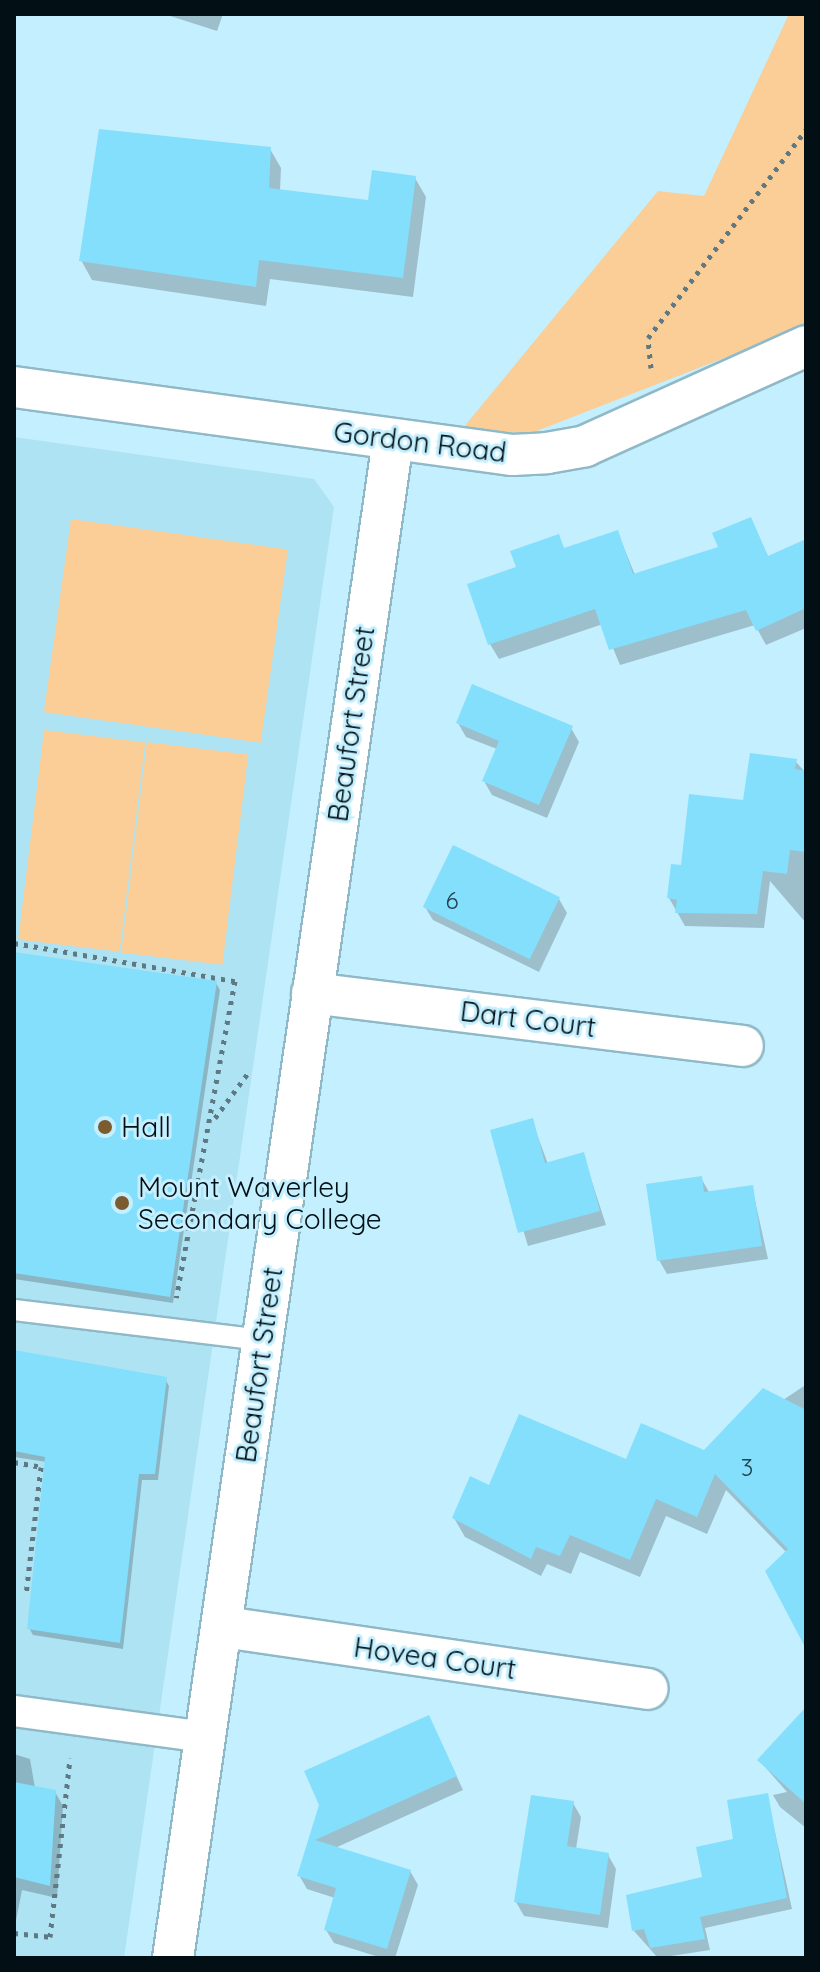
<!DOCTYPE html>
<html>
<head>
<meta charset="utf-8">
<style>
  body { margin:0 }
  #map { position:relative; width:820px; height:1972px; overflow:hidden; background:#c4effe; font-family:Quicksand,sans-serif }
  div>[style] { position:absolute }
  [style*='--x'] { left:calc(var(--x)*1px); top:calc(var(--y)*1px); width:calc(var(--w)*1px); rotate:calc(var(--a)*1deg) }
  .built>* { inset:0; background:#aee3f3 }
  .green>* { inset:0; background:#face96; transform-origin:0 0 }
  .shadow>* { inset:0; background:#0003 }
  .building>* { inset:0; background:#84dffc; transform-origin:0 0 }
  .path>* { height:5px; margin-top:-2.5px; transform-origin:0; background:repeating-linear-gradient(90deg,#5e7982 0 4px,transparent 0 10px) }
  .roads { filter:drop-shadow(2px 0 #8fb9c7) drop-shadow(-2px 0 #8fb9c7) drop-shadow(0 2px #8fb9c7) drop-shadow(0 -2px #8fb9c7) }
  .service>* { height:20px; margin:-10px; padding:0 10px; transform-origin:10px; border-radius:10px; background:#fff }
  .pedestrian>* { height:30px; margin:-15px; padding:0 15px; transform-origin:15px; border-radius:15px; background:#fff }
  .minor>* { height:40px; margin:-20px; padding:0 20px; transform-origin:20px; border-radius:20px; background:#fff }
  .dots>* { width:22px; height:22px; translate:-50% -50%; box-sizing:border-box; border:4px solid #c4effe; border-radius:50% }
  span { translate:-50% -50%; white-space:nowrap; text-align:center; line-height:1.15; -webkit-text-stroke:6px #c4effe; paint-order:stroke }
  .number-label { font-size:24px; color:#22434e }
  .number-label span { -webkit-text-stroke-width:0 }
  .street-label { font-size:28px; color:#020f14 }
  .poi-label { font-size:28px; color:#020f14 }
  .left { translate:0 -50%; text-align:left }
  .frame { position:absolute; inset:0; border:16px solid #020f14; pointer-events:none }
</style>
</head>
<body>
<div id="map">
  <div class="built">
    <div style="clip-path:polygon(14px 437px,314px 479px,334px 507px,124px 1958px,14px 1958px)"></div>
  </div>
  <div class="green">
    <div style="clip-path:polygon(789px 14px,806px 14px,806px 326px,529px 434px,463px 428px,658px 191px,704px 196px)"></div>
    <div style="left:71px;top:519px;width:219px;height:195px;rotate:8deg"></div>
    <div style="left:44px;top:730px;width:102px;height:211px;rotate:7deg"></div>
    <div style="left:147px;top:742px;width:102px;height:212px;rotate:7deg"></div>
  </div>
  <div class="shadow">
    <div style="clip-path:polygon(164px 14px,223px 14px,217px 31px)"></div>
    <div style="clip-path:polygon(270px 149px,281px 168px,280px 191px,370px 202px,415px 178px,426px 197px,413px 297px,270px 279px,266px 306px,92px 280px,81px 260px)"></div>
    <div style="clip-path:polygon(750px 519px,769px 558px,806px 542px,806px 628px,766px 645px,755px 625px,620px 665px,603px 624px,499px 659px,490px 644px,519px 568px,558px 536px,565px 550px,618px 533px,635px 575px,721px 548px)"></div>
    <div style="clip-path:polygon(458px 723px,571px 728px,579px 742px,547px 818px,492px 795px,484px 781px,497px 749px,466px 737px)"></div>
    <div style="clip-path:polygon(795px 761px,806px 773px,806px 923px,770px 881px,764px 928px,685px 926px,669px 898px,682px 867px)"></div>
    <div style="clip-path:polygon(454px 848px,559px 899px,567px 913px,539px 972px,433px 920px,425px 907px)"></div>
    <div style="clip-path:polygon(14px 954px,216px 983px,220px 990px,173px 1303px,14px 1279px)"></div>
    <div style="clip-path:polygon(532px 1121px,548px 1164px,583px 1154px,606px 1225px,528px 1246px,493px 1131px)"></div>
    <div style="clip-path:polygon(701px 1178px,709px 1192px,752px 1187px,768px 1259px,667px 1274px,659px 1260px)"></div>
    <div style="clip-path:polygon(14px 1352px,165px 1379px,169px 1386px,158px 1480px,142px 1480px,123px 1649px,33px 1635px,29px 1628px,47px 1462px,14px 1457px)"></div>
    <div style="clip-path:polygon(804px 1386px,806px 1630px,787px 1553px,726px 1490px,707px 1534px,666px 1516px,640px 1577px,580px 1552px,571px 1574px,547px 1564px,541px 1576px,465px 1537px,454px 1518px,490px 1487px,705px 1452px)"></div>
    <div style="clip-path:polygon(806px 1710px,806px 1828px,780px 1807px,773px 1795px,787px 1792px,759px 1760px)"></div>
    <div style="clip-path:polygon(429px 1717px,463px 1790px,335px 1848px,410px 1871px,418px 1885px,395px 1958px,382px 1958px,334px 1943px,326px 1930px,335px 1898px,307px 1889px,299px 1875px,321px 1805px)"></div>
    <div style="clip-path:polygon(14px 1754px,30px 1759px,35px 1788px,55px 1792px,63px 1806px,57px 1898px,22px 1890px,14px 1931px)"></div>
    <div style="clip-path:polygon(767px 1796px,792px 1909px,705px 1928px,710px 1950px,658px 1958px,634px 1931px,704px 1879px)"></div>
    <div style="clip-path:polygon(573px 1803px,581px 1817px,576px 1849px,608px 1855px,616px 1869px,608px 1928px,524px 1916px,516px 1902px)"></div>
  </div>
  <div class="building">
    <div style="clip-path:polygon(99px 129px,271px 147px,269px 188px,368px 200px,372px 170px,416px 176px,403px 278px,259px 260px,256px 287px,79px 261px)"></div>
    <div style="clip-path:polygon(751px 517px,768px 556px,806px 539px,806px 608px,756px 631px,746px 610px,609px 650px,595px 609px,488px 645px,467px 584px,516px 567px,510px 551px,559px 534px,564px 548px,618px 530px,633px 574px,718px 547px,712px 533px)"></div>
    <div style="clip-path:polygon(472px 684px,573px 726px,539px 805px,482px 781px,499px 741px,456px 723px)"></div>
    <div style="clip-path:polygon(750px 753px,797px 759px,795px 769px,806px 771px,806px 852px,790px 850px,787px 874px,763px 871px,757px 914px,675px 913px,677px 900px,667px 898px,671px 864px,681px 865px,689px 794px,743px 800px)"></div>
    <div style="left:453px;top:845px;width:119px;height:69px;rotate:26deg"></div>
    <div style="clip-path:polygon(14px 952px,217px 981px,170px 1297px,14px 1273px)"></div>
    <div style="clip-path:polygon(533px 1118px,545px 1163px,584px 1152px,600px 1211px,518px 1233px,490px 1130px)"></div>
    <div style="clip-path:polygon(702px 1176px,704px 1192px,753px 1185px,762px 1246px,657px 1261px,646px 1184px)"></div>
    <div style="clip-path:polygon(14px 1350px,167px 1377px,155px 1474px,139px 1474px,120px 1643px,27px 1629px,45px 1457px,14px 1451px)"></div>
    <div style="clip-path:polygon(763px 1388px,806px 1410px,806px 1649px,765px 1571px,788px 1549px,715px 1474px,697px 1517px,656px 1499px,630px 1560px,570px 1535px,560px 1556px,536px 1547px,531px 1559px,452px 1518px,470px 1476px,489px 1485px,519px 1414px,626px 1459px,641px 1423px,704px 1450px)"></div>
    <div style="clip-path:polygon(806px 1707px,806px 1804px,757px 1760px)"></div>
    <div style="clip-path:polygon(429px 1715px,457px 1776px,315px 1840px,411px 1870px,387px 1949px,324px 1930px,336px 1888px,297px 1876px,319px 1805px,304px 1771px)"></div>
    <div style="clip-path:polygon(14px 1782px,56px 1790px,50px 1886px,14px 1877px)"></div>
    <div style="clip-path:polygon(768px 1793px,787px 1898px,700px 1917px,705px 1939px,650px 1948px,644px 1929px,632px 1931px,626px 1895px,702px 1877px,696px 1847px,733px 1839px,727px 1800px)"></div>
    <div style="clip-path:polygon(531px 1795px,574px 1801px,567px 1846px,609px 1853px,600px 1915px,514px 1902px)"></div>
  </div>
  <div class="path">
    <div style="--x:651;--y:368;--w:30;--a:-96"></div>
    <div style="--x:648;--y:338;--w:261;--a:-52.8"></div>
    <div style="--x:14;--y:943;--w:224;--a:9.8"></div>
    <div style="--x:235;--y:981;--w:322;--a:100.5"></div>
    <div style="--x:215;--y:1118;--w:56;--a:-53.7"></div>
    <div style="--x:14;--y:1462;--w:27;--a:10"></div>
    <div style="--x:41;--y:1467;--w:129;--a:96.7"></div>
    <div style="--x:14;--y:1933;--w:36;--a:6"></div>
    <div style="--x:50;--y:1937;--w:180;--a:-83.6"></div>
  </div>
  <div class="roads">
    <div class="service">
      <div style="--x:14;--y:1310;--w:250;--a:6.9"></div>
    </div>
    <div class="pedestrian">
      <div style="--x:14;--y:1711;--w:193;--a:7.8"></div>
    </div>
    <div class="minor">
      <div style="--x:14;--y:387;--w:503;--a:7.78"></div>
      <div style="--x:512;--y:455;--w:35;--a:-3"></div>
      <div style="--x:547;--y:453;--w:39;--a:-10"></div>
      <div style="--x:585;--y:446;--w:243;--a:-24.3"></div>
      <div style="--x:312;--y:993;--w:434;--a:7"></div>
      <div style="--x:224;--y:1627;--w:428;--a:8.3"></div>
      <div style="--x:173;--y:1958;--w:1534;--a:-81.75"></div>
    </div>
  </div>
  <div class="dots">
    <div style="left:105px;top:1127px;background:#7b5c31"></div>
    <div style="left:122px;top:1203px;background:#7b5c31"></div>
  </div>
  <div class="number-label">
    <span style="left:452px;top:901px">6</span>
    <span style="left:747px;top:1468px">3</span>
  </div>
  <div class="street-label">
    <span style="left:420px;top:442px;rotate:7deg">Gordon Road</span>
    <span style="left:351px;top:724px;rotate:-82deg">Beaufort Street</span>
    <span style="left:528px;top:1019px;rotate:7deg">Dart Court</span>
    <span style="left:259px;top:1365px;rotate:-82deg">Beaufort Street</span>
    <span style="left:435px;top:1658px;rotate:8deg">Hovea Court</span>
  </div>
  <div class="poi-label">
    <span class="left" style="left:121px;top:1127px">Hall</span>
    <span class="left" style="left:138px;top:1203px">Mount Waverley<br>Secondary College</span>
  </div>
  <div class="frame"></div>
</div>
</body>
</html>
